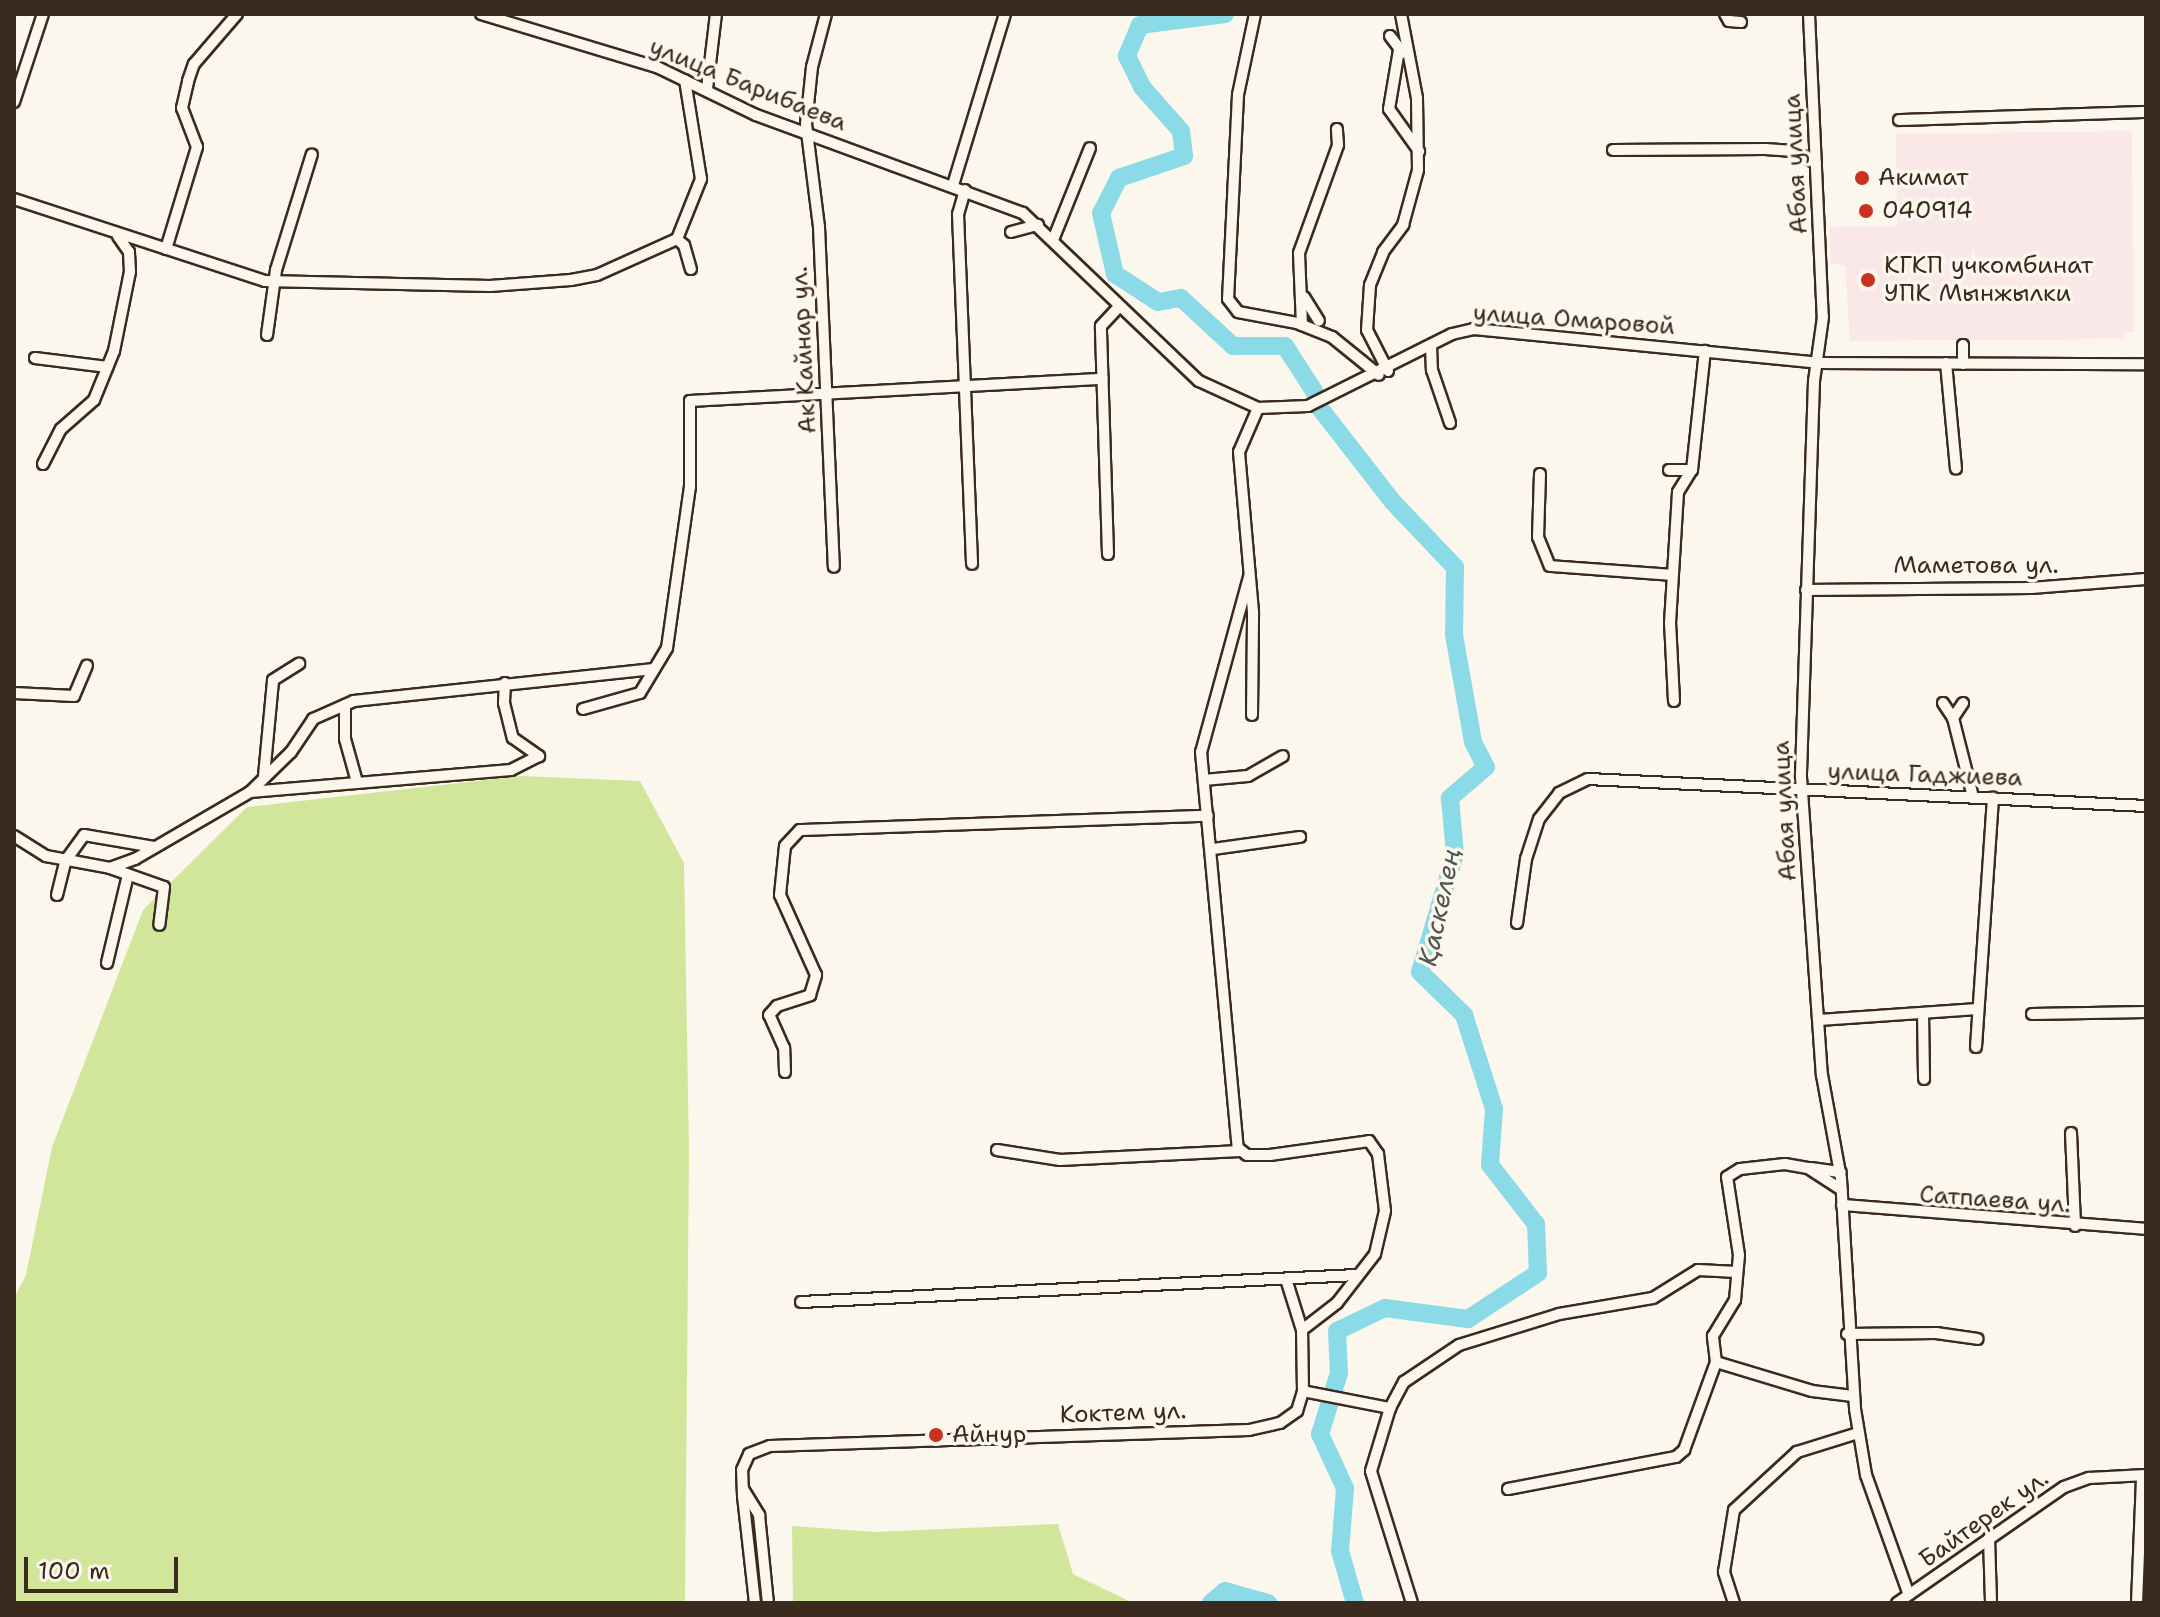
<!DOCTYPE html>
<html>
<head>
<meta charset="utf-8">
<style>
  body { margin:0 }
  #map { position:relative; width:2160px; height:1617px; overflow:hidden; background:#fbf7ec; font-family:"Shantell Sans",sans-serif }
  div>[style] { position:absolute }
  [style*='--x'] { left:calc(var(--x)*1px); top:calc(var(--y)*1px); width:calc(var(--w)*1px); rotate:calc(var(--a)*1deg) }
  .built>* { inset:0; background:#fae8e8 }
  .green>* { inset:0; background:#d2e69b }
  .river>* { height:18px; margin:-9px; padding:0 9px; transform-origin:9px; border-radius:9px; background:#8bdae7 }
  .roads { filter:drop-shadow(2px 0 #3b2a1e) drop-shadow(-2px 0 #3b2a1e) drop-shadow(0 2px #3b2a1e) drop-shadow(0 -2px #3b2a1e) }
  .minor>* { height:10px; margin:-5px; padding:0 5px; transform-origin:5px; border-radius:5px; background:#fbf7ec }
  .dots>* { width:22px; height:22px; translate:-50% -50%; box-sizing:border-box; border:4px solid #fbf7ec; border-radius:50% }
  span { translate:-50% -50%; white-space:nowrap; text-align:center; line-height:1.15; -webkit-text-stroke:7px #fbf7ec; paint-order:stroke }
  .street-label { font-size:24px; color:#3b2a1e }
  .poi-label { font-size:24px; color:#3b2a1e }
  .left { translate:0 -50%; text-align:left }
  .water-label { font-size:26px; color:#4f5650; font-style:italic }
  .frame { position:absolute; inset:0; border:16px solid #3b2a1e; pointer-events:none }
  .scale { position:absolute; left:24px; top:1557px; width:154px; height:36px; box-sizing:border-box; border:4px solid #3b2a1e; border-top:0; padding-left:10px; font-size:24px; line-height:28px; white-space:nowrap; color:#3b2a1e; -webkit-text-stroke:6px #fbf7ec; paint-order:stroke }
</style>
</head>
<body>
<div id="map">
  <div class="built">
    <div style="clip-path:polygon(2132px 131px,2134px 332px,2124px 332px,2124px 339px,1850px 341px,1845px 266px,1830px 263px,1830px 227px,1897px 226px,1896px 134px)"></div>
  </div>
  <div class="green">
    <div style="clip-path:polygon(521px 776px,640px 781px,684px 863px,689px 1151px,685px 1603px,14px 1603px,14px 1298px,26px 1275px,52px 1147px,143px 910px,247px 807px)"></div>
    <div style="clip-path:polygon(1058px 1524px,1073px 1574px,1133px 1603px,793px 1603px,792px 1526px,876px 1532px)"></div>
  </div>
  <div class="river">
    <div style="--x:1225;--y:14;--w:86;--a:172.6"></div>
    <div style="--x:1140;--y:25;--w:34;--a:113"></div>
    <div style="--x:1127;--y:56;--w:34;--a:64"></div>
    <div style="--x:1142;--y:87;--w:59;--a:48.4"></div>
    <div style="--x:1181;--y:131;--w:25;--a:83"></div>
    <div style="--x:1184;--y:156;--w:69;--a:161.3"></div>
    <div style="--x:1119;--y:178;--w:39;--a:117"></div>
    <div style="--x:1101;--y:213;--w:63;--a:77.1"></div>
    <div style="--x:1115;--y:274;--w:51;--a:33.1"></div>
    <div style="--x:1158;--y:302;--w:23;--a:-10"></div>
    <div style="--x:1181;--y:298;--w:71;--a:42.7"></div>
    <div style="--x:1233;--y:346;--w:52;--a:0"></div>
    <div style="--x:1285;--y:346;--w:54;--a:57.2"></div>
    <div style="--x:1319;--y:407;--w:120;--a:52.1"></div>
    <div style="--x:1393;--y:502;--w:90;--a:46.4"></div>
    <div style="--x:1455;--y:567;--w:68;--a:90.8"></div>
    <div style="--x:1454;--y:635;--w:109;--a:79.9"></div>
    <div style="--x:1473;--y:742;--w:28;--a:63"></div>
    <div style="--x:1486;--y:767;--w:48;--a:139.3"></div>
    <div style="--x:1450;--y:798;--w:56;--a:84.9"></div>
    <div style="--x:1455;--y:854;--w:123;--a:106.5"></div>
    <div style="--x:1420;--y:972;--w:62;--a:44.3"></div>
    <div style="--x:1464;--y:1015;--w:99;--a:72.3"></div>
    <div style="--x:1494;--y:1109;--w:56;--a:94.1"></div>
    <div style="--x:1490;--y:1165;--w:75;--a:52.1"></div>
    <div style="--x:1536;--y:1224;--w:49;--a:87.7"></div>
    <div style="--x:1538;--y:1273;--w:84;--a:146.7"></div>
    <div style="--x:1468;--y:1319;--w:84;--a:-172.5"></div>
    <div style="--x:1385;--y:1308;--w:53;--a:154.4"></div>
    <div style="--x:1337;--y:1331;--w:42;--a:87.3"></div>
    <div style="--x:1339;--y:1373;--w:64;--a:107.3"></div>
    <div style="--x:1320;--y:1434;--w:60;--a:65.2"></div>
    <div style="--x:1345;--y:1488;--w:63;--a:94.5"></div>
    <div style="--x:1340;--y:1551;--w:54;--a:73.9"></div>
    <div style="--x:1211;--y:1603;--w:18;--a:-41"></div>
    <div style="--x:1225;--y:1591;--w:45;--a:15.6"></div>
  </div>
  <div class="roads">
    <div class="minor">
      <div style="--x:481;--y:14;--w:184;--a:16.8"></div>
      <div style="--x:657;--y:67;--w:110;--a:25.9"></div>
      <div style="--x:756;--y:115;--w:284;--a:20.2"></div>
      <div style="--x:1023;--y:213;--w:243;--a:43.7"></div>
      <div style="--x:1199;--y:381;--w:65;--a:24.6"></div>
      <div style="--x:1258;--y:408;--w:50;--a:-2.3"></div>
      <div style="--x:1308;--y:406;--w:161;--a:-26.6"></div>
      <div style="--x:1452;--y:334;--w:23;--a:-13"></div>
      <div style="--x:1474;--y:329;--w:346;--a:5.6"></div>
      <div style="--x:1818;--y:363;--w:328;--a:0.2"></div>
      <div style="--x:826;--y:14;--w:55;--a:104.8"></div>
      <div style="--x:812;--y:67;--w:57;--a:96"></div>
      <div style="--x:806;--y:124;--w:104;--a:82.8"></div>
      <div style="--x:819;--y:227;--w:340;--a:87.5"></div>
      <div style="--x:1255;--y:14;--w:83;--a:101.9"></div>
      <div style="--x:1238;--y:95;--w:204;--a:92.8"></div>
      <div style="--x:1228;--y:299;--w:16;--a:52"></div>
      <div style="--x:1238;--y:312;--w:60;--a:10.6"></div>
      <div style="--x:1297;--y:323;--w:38;--a:22"></div>
      <div style="--x:1332;--y:337;--w:60;--a:39"></div>
      <div style="--x:1725;--y:14;--w:8;--a:60"></div>
      <div style="--x:1729;--y:21;--w:12;--a:5"></div>
      <div style="--x:1809;--y:14;--w:303;--a:87.4"></div>
      <div style="--x:1823;--y:317;--w:65;--a:98"></div>
      <div style="--x:1814;--y:381;--w:396;--a:91.9"></div>
      <div style="--x:1801;--y:777;--w:299;--a:86"></div>
      <div style="--x:1822;--y:1075;--w:106;--a:79.6"></div>
      <div style="--x:1841;--y:1179;--w:230;--a:86.5"></div>
      <div style="--x:1855;--y:1409;--w:67;--a:80.5"></div>
      <div style="--x:1866;--y:1475;--w:127;--a:70.3"></div>
      <div style="--x:1390;--y:36;--w:21;--a:53"></div>
      <div style="--x:1399;--y:50;--w:60;--a:99.6"></div>
      <div style="--x:1389;--y:109;--w:52;--a:54.5"></div>
      <div style="--x:707;--y:89;--w:76;--a:-83.2"></div>
      <div style="--x:14;--y:102;--w:93;--a:-71.8"></div>
      <div style="--x:1899;--y:120;--w:247;--a:-1.9"></div>
      <div style="--x:1613;--y:150;--w:152;--a:-0.4"></div>
      <div style="--x:1765;--y:149;--w:29;--a:4"></div>
      <div style="--x:1794;--y:151;--w:25;--a:29"></div>
      <div style="--x:953;--y:185;--w:179;--a:-73.1"></div>
      <div style="--x:965;--y:190;--w:25;--a:106"></div>
      <div style="--x:958;--y:214;--w:350;--a:87.7"></div>
      <div style="--x:14;--y:199;--w:264;--a:18.1"></div>
      <div style="--x:265;--y:281;--w:225;--a:1.3"></div>
      <div style="--x:490;--y:286;--w:81;--a:-4.2"></div>
      <div style="--x:571;--y:280;--w:26;--a:-11"></div>
      <div style="--x:597;--y:275;--w:88;--a:-24.2"></div>
      <div style="--x:677;--y:239;--w:65;--a:-68.2"></div>
      <div style="--x:701;--y:179;--w:100;--a:-99.2"></div>
      <div style="--x:1011;--y:232;--w:28;--a:-15"></div>
      <div style="--x:677;--y:239;--w:9;--a:41"></div>
      <div style="--x:684;--y:245;--w:25;--a:74"></div>
      <div style="--x:1053;--y:240;--w:99;--a:-68.1"></div>
      <div style="--x:166;--y:249;--w:107;--a:-73.1"></div>
      <div style="--x:197;--y:147;--w:42;--a:-111"></div>
      <div style="--x:182;--y:108;--w:28;--a:-77"></div>
      <div style="--x:188;--y:81;--w:18;--a:-71"></div>
      <div style="--x:194;--y:64;--w:66;--a:-49.3"></div>
      <div style="--x:1304;--y:297;--w:28;--a:58"></div>
      <div style="--x:1302;--y:325;--w:72;--a:-92.4"></div>
      <div style="--x:1299;--y:253;--w:115;--a:-70.1"></div>
      <div style="--x:1338;--y:145;--w:16;--a:-94"></div>
      <div style="--x:267;--y:335;--w:66;--a:-82.1"></div>
      <div style="--x:276;--y:270;--w:121;--a:-72.8"></div>
      <div style="--x:1431;--y:345;--w:25;--a:88"></div>
      <div style="--x:1432;--y:370;--w:56;--a:71.2"></div>
      <div style="--x:1963;--y:345;--w:19;--a:90"></div>
      <div style="--x:35;--y:358;--w:73;--a:7.1"></div>
      <div style="--x:1946;--y:363;--w:106;--a:84.6"></div>
      <div style="--x:1388;--y:371;--w:46;--a:-117.1"></div>
      <div style="--x:1367;--y:330;--w:45;--a:-86.2"></div>
      <div style="--x:1370;--y:285;--w:35;--a:-68"></div>
      <div style="--x:1383;--y:252;--w:34;--a:-53"></div>
      <div style="--x:1403;--y:225;--w:57;--a:-74.7"></div>
      <div style="--x:1418;--y:170;--w:72;--a:-90.8"></div>
      <div style="--x:1417;--y:98;--w:86;--a:-100.8"></div>
      <div style="--x:43;--y:464;--w:39;--a:-63"></div>
      <div style="--x:61;--y:429;--w:44;--a:-41.3"></div>
      <div style="--x:94;--y:400;--w:53;--a:-67.8"></div>
      <div style="--x:114;--y:351;--w:81;--a:-78.6"></div>
      <div style="--x:130;--y:272;--w:20;--a:-93"></div>
      <div style="--x:129;--y:252;--w:19;--a:-125"></div>
      <div style="--x:1669;--y:470;--w:23;--a:0"></div>
      <div style="--x:1540;--y:474;--w:63;--a:91.8"></div>
      <div style="--x:1538;--y:537;--w:31;--a:68"></div>
      <div style="--x:1550;--y:566;--w:122;--a:4.2"></div>
      <div style="--x:1108;--y:554;--w:228;--a:-91.8"></div>
      <div style="--x:1101;--y:326;--w:26;--a:-47"></div>
      <div style="--x:1249;--y:577;--w:181;--a:105.3"></div>
      <div style="--x:1201;--y:752;--w:398;--a:84.7"></div>
      <div style="--x:1238;--y:1148;--w:11;--a:38"></div>
      <div style="--x:1247;--y:1155;--w:23;--a:0"></div>
      <div style="--x:1270;--y:1155;--w:100;--a:-8"></div>
      <div style="--x:1369;--y:1141;--w:16;--a:55"></div>
      <div style="--x:1378;--y:1154;--w:57;--a:83"></div>
      <div style="--x:1385;--y:1211;--w:44;--a:103.1"></div>
      <div style="--x:1375;--y:1254;--w:62;--a:127.8"></div>
      <div style="--x:1337;--y:1303;--w:44;--a:142.4"></div>
      <div style="--x:1806;--y:590;--w:225;--a:-0.5"></div>
      <div style="--x:2031;--y:588;--w:115;--a:-4.5"></div>
      <div style="--x:505;--y:683;--w:20;--a:93"></div>
      <div style="--x:504;--y:703;--w:36;--a:76"></div>
      <div style="--x:513;--y:738;--w:32;--a:35"></div>
      <div style="--x:14;--y:693;--w:60;--a:2.9"></div>
      <div style="--x:74;--y:696;--w:33;--a:-67"></div>
      <div style="--x:1674;--y:701;--w:78;--a:-92.9"></div>
      <div style="--x:1670;--y:623;--w:131;--a:-86.5"></div>
      <div style="--x:1678;--y:492;--w:26;--a:-58"></div>
      <div style="--x:1692;--y:470;--w:120;--a:-83.8"></div>
      <div style="--x:1943;--y:703;--w:18;--a:56"></div>
      <div style="--x:1953;--y:718;--w:81;--a:75.8"></div>
      <div style="--x:345;--y:705;--w:34;--a:90"></div>
      <div style="--x:345;--y:739;--w:45;--a:74.4"></div>
      <div style="--x:583;--y:709;--w:59;--a:-15.7"></div>
      <div style="--x:640;--y:693;--w:52;--a:-59"></div>
      <div style="--x:667;--y:648;--w:163;--a:-81.9"></div>
      <div style="--x:690;--y:487;--w:86;--a:-90"></div>
      <div style="--x:690;--y:401;--w:413;--a:-3.1"></div>
      <div style="--x:1252;--y:715;--w:103;--a:-89.4"></div>
      <div style="--x:1253;--y:612;--w:161;--a:-95"></div>
      <div style="--x:1239;--y:452;--w:48;--a:-66.6"></div>
      <div style="--x:1953;--y:718;--w:18;--a:-56"></div>
      <div style="--x:264;--y:776;--w:96;--a:-84.6"></div>
      <div style="--x:273;--y:680;--w:31;--a:-32"></div>
      <div style="--x:1204;--y:780;--w:44;--a:-5.2"></div>
      <div style="--x:1248;--y:776;--w:40;--a:-29.7"></div>
      <div style="--x:250;--y:792;--w:57;--a:-44.3"></div>
      <div style="--x:291;--y:752;--w:40;--a:-56"></div>
      <div style="--x:313;--y:719;--w:45;--a:-23.7"></div>
      <div style="--x:354;--y:701;--w:301;--a:-6.1"></div>
      <div style="--x:14;--y:836;--w:38;--a:32"></div>
      <div style="--x:46;--y:856;--w:65;--a:10.6"></div>
      <div style="--x:110;--y:868;--w:27;--a:-20"></div>
      <div style="--x:135;--y:859;--w:133;--a:-30.2"></div>
      <div style="--x:250;--y:792;--w:262;--a:-4.8"></div>
      <div style="--x:511;--y:770;--w:31;--a:-27"></div>
      <div style="--x:1213;--y:849;--w:88;--a:-7.9"></div>
      <div style="--x:110;--y:868;--w:57;--a:19.4"></div>
      <div style="--x:164;--y:887;--w:38;--a:97"></div>
      <div style="--x:57;--y:895;--w:36;--a:-76"></div>
      <div style="--x:66;--y:860;--w:31;--a:-54"></div>
      <div style="--x:84;--y:835;--w:71;--a:9.7"></div>
      <div style="--x:1517;--y:923;--w:65;--a:-82"></div>
      <div style="--x:1526;--y:859;--w:42;--a:-72"></div>
      <div style="--x:1539;--y:819;--w:33;--a:-52"></div>
      <div style="--x:1559;--y:793;--w:32;--a:-26"></div>
      <div style="--x:1588;--y:779;--w:559;--a:2.77"></div>
      <div style="--x:107;--y:963;--w:90;--a:-76.6"></div>
      <div style="--x:1923;--y:1013;--w:66;--a:89.1"></div>
      <div style="--x:2032;--y:1014;--w:114;--a:-1"></div>
      <div style="--x:1819;--y:1020;--w:159;--a:-4"></div>
      <div style="--x:1976;--y:1047;--w:250;--a:-86.1"></div>
      <div style="--x:785;--y:1072;--w:24;--a:-92"></div>
      <div style="--x:784;--y:1048;--w:36;--a:-114"></div>
      <div style="--x:769;--y:1015;--w:12;--a:-48"></div>
      <div style="--x:777;--y:1006;--w:35;--a:-18"></div>
      <div style="--x:810;--y:995;--w:21;--a:-73"></div>
      <div style="--x:816;--y:975;--w:88;--a:-114.2"></div>
      <div style="--x:780;--y:895;--w:49;--a:-84.2"></div>
      <div style="--x:785;--y:846;--w:22;--a:-47"></div>
      <div style="--x:800;--y:830;--w:408;--a:-2"></div>
      <div style="--x:2071;--y:1133;--w:93;--a:87.5"></div>
      <div style="--x:997;--y:1150;--w:64;--a:9"></div>
      <div style="--x:1060;--y:1160;--w:180;--a:-2.9"></div>
      <div style="--x:1811;--y:1168;--w:30;--a:8"></div>
      <div style="--x:1842;--y:1205;--w:305;--a:4.5"></div>
      <div style="--x:801;--y:1302;--w:557;--a:-2.78"></div>
      <div style="--x:1847;--y:1334;--w:89;--a:-0.6"></div>
      <div style="--x:1936;--y:1333;--w:42;--a:8.1"></div>
      <div style="--x:1716;--y:1362;--w:26;--a:-97"></div>
      <div style="--x:1713;--y:1336;--w:42;--a:-58.6"></div>
      <div style="--x:1735;--y:1300;--w:45;--a:-84.9"></div>
      <div style="--x:1739;--y:1255;--w:79;--a:-98.7"></div>
      <div style="--x:1727;--y:1177;--w:15;--a:-32"></div>
      <div style="--x:1740;--y:1169;--w:45;--a:-6.3"></div>
      <div style="--x:1785;--y:1164;--w:23;--a:10"></div>
      <div style="--x:1808;--y:1168;--w:40;--a:32.9"></div>
      <div style="--x:1716;--y:1362;--w:100;--a:16.8"></div>
      <div style="--x:1812;--y:1391;--w:41;--a:7"></div>
      <div style="--x:1303;--y:1391;--w:89;--a:11.1"></div>
      <div style="--x:743;--y:1489;--w:31;--a:58"></div>
      <div style="--x:759;--y:1515;--w:88;--a:84.2"></div>
      <div style="--x:1508;--y:1489;--w:171;--a:-10.8"></div>
      <div style="--x:1676;--y:1457;--w:11;--a:-41"></div>
      <div style="--x:1684;--y:1450;--w:94;--a:-70"></div>
      <div style="--x:1989;--y:1538;--w:65;--a:88.2"></div>
      <div style="--x:755;--y:1603;--w:108;--a:-96.4"></div>
      <div style="--x:743;--y:1496;--w:26;--a:-92"></div>
      <div style="--x:742;--y:1470;--w:17;--a:-66"></div>
      <div style="--x:749;--y:1454;--w:22;--a:-21"></div>
      <div style="--x:770;--y:1446;--w:479;--a:-1.9"></div>
      <div style="--x:1249;--y:1430;--w:32;--a:-13"></div>
      <div style="--x:1280;--y:1423;--w:21;--a:-35"></div>
      <div style="--x:1297;--y:1411;--w:21;--a:-73"></div>
      <div style="--x:1303;--y:1391;--w:61;--a:-90.9"></div>
      <div style="--x:1302;--y:1330;--w:53;--a:-107.4"></div>
      <div style="--x:1412;--y:1603;--w:138;--a:-107.3"></div>
      <div style="--x:1371;--y:1471;--w:66;--a:-73.2"></div>
      <div style="--x:1390;--y:1408;--w:30;--a:-62"></div>
      <div style="--x:1404;--y:1382;--w:66;--a:-33.9"></div>
      <div style="--x:1459;--y:1345;--w:105;--a:-17.2"></div>
      <div style="--x:1559;--y:1314;--w:95;--a:-9.7"></div>
      <div style="--x:1653;--y:1298;--w:53;--a:-31.9"></div>
      <div style="--x:1698;--y:1270;--w:39;--a:3"></div>
      <div style="--x:1734;--y:1603;--w:33;--a:-108"></div>
      <div style="--x:1724;--y:1572;--w:63;--a:-80.8"></div>
      <div style="--x:1734;--y:1510;--w:86;--a:-42.6"></div>
      <div style="--x:1797;--y:1452;--w:64;--a:-17.3"></div>
      <div style="--x:1897;--y:1603;--w:203;--a:-34.8"></div>
      <div style="--x:2064;--y:1487;--w:27;--a:-20"></div>
      <div style="--x:2089;--y:1478;--w:57;--a:-3"></div>
      <div style="--x:2137;--y:1603;--w:127;--a:-87.7"></div>
    </div>
  </div>
  <div class="dots">
    <div style="left:1862px;top:178px;background:#c8321e"></div>
    <div style="left:1866px;top:211px;background:#c8321e"></div>
    <div style="left:1868px;top:280px;background:#c8321e"></div>
    <div style="left:936px;top:1435px;background:#c8321e"></div>
  </div>
  <div class="street-label">
    <span style="left:748px;top:85px;rotate:22deg">улица Барибаева</span>
    <span style="left:1796px;top:164px;rotate:-93deg">Абая улица</span>
    <span style="left:1574px;top:320px;rotate:4deg">улица Омаровой</span>
    <span style="left:804px;top:350px;rotate:-93deg">Ак Кайнар ул.</span>
    <span style="left:1976px;top:566px">Маметова ул.</span>
    <span style="left:1925px;top:775px;rotate:2deg">улица Гаджиева</span>
    <span style="left:1785px;top:811px;rotate:-93deg">Абая улица</span>
    <span style="left:1995px;top:1200px;rotate:4deg">Сатпаева ул.</span>
    <span style="left:1123px;top:1413px;rotate:-2deg">Коктем ул.</span>
    <span style="left:1984px;top:1519px;rotate:-35deg">Байтерек ул.</span>
  </div>
  <div class="poi-label">
    <span class="left" style="left:1878px;top:178px">Акимат</span>
    <span class="left" style="left:1882px;top:211px">040914</span>
    <span class="left" style="left:1884px;top:280px">КГКП учкомбинат<br>УПК Мынжылки</span>
    <span class="left" style="left:952px;top:1435px">Айнур</span>
  </div>
  <div class="water-label">
    <span style="left:1439px;top:907px;rotate:-78deg">Қаскелең</span>
  </div>
  <div class="frame"></div>
  <div class="scale">100 m</div>
</div>
</body>
</html>
